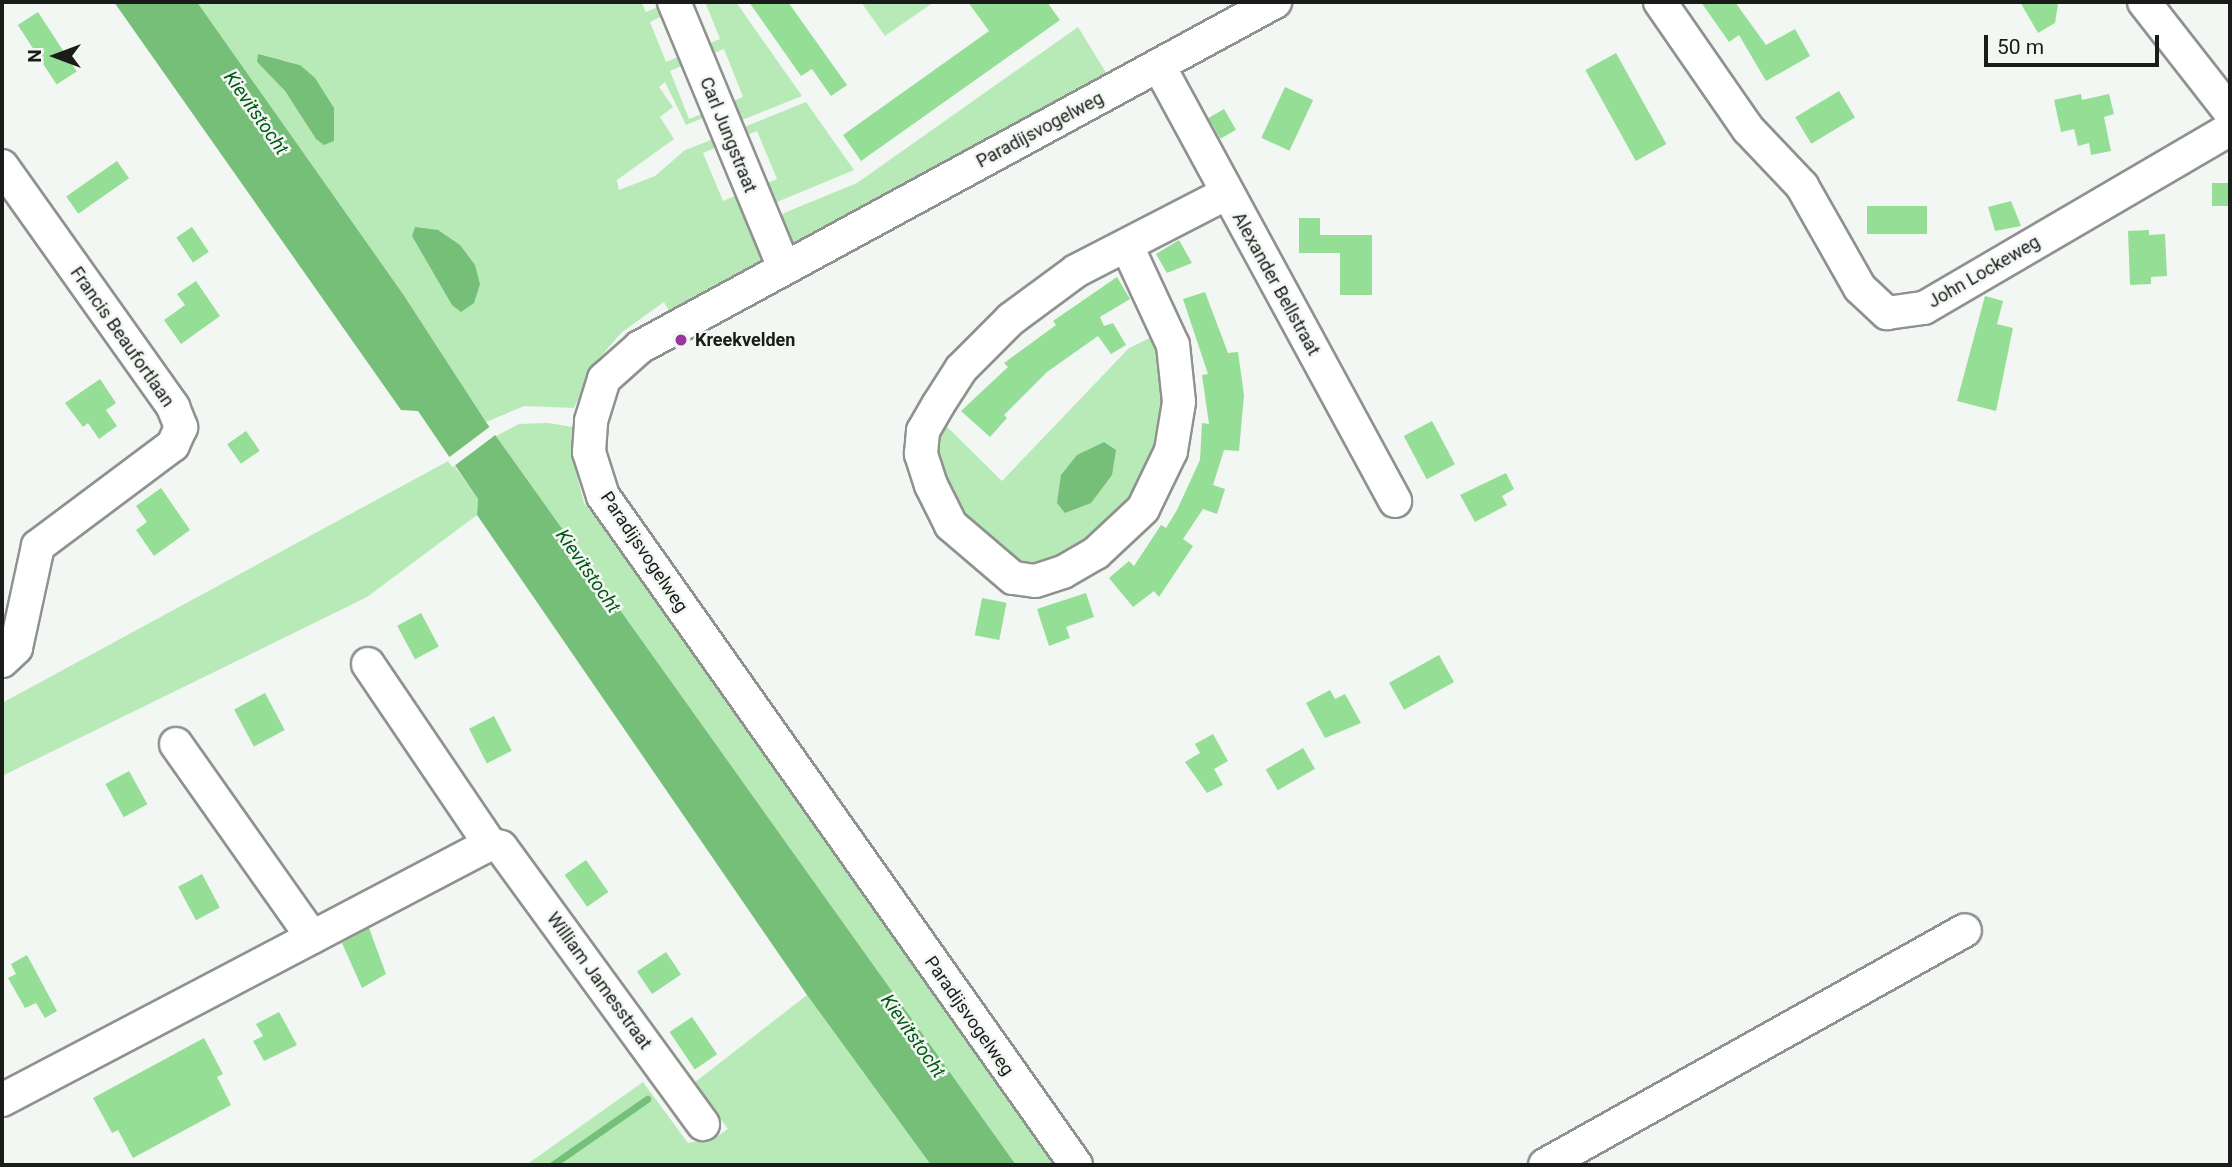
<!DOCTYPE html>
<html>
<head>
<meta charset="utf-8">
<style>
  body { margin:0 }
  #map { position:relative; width:2232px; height:1167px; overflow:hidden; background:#f3f7f3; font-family:Roboto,sans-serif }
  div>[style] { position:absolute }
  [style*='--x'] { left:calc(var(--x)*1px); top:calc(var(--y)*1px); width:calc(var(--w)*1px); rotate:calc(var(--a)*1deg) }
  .green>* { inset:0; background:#b7eab7 }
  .water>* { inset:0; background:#76bf78 }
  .pier>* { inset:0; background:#f3f7f3; transform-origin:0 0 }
  .stream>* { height:7px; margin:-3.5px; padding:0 3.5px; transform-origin:3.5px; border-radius:3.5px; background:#76bf78 }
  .building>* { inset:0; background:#94de96; transform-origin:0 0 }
  .roads { filter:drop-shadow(2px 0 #8f928f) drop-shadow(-2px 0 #8f928f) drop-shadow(0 2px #8f928f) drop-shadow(0 -2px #8f928f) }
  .minor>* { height:32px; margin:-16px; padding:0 16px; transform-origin:16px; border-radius:16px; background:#fff }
  .dots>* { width:19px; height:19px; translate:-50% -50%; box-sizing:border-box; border:4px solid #f3f7f3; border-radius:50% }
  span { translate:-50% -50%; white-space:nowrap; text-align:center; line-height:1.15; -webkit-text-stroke:5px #f3f7f3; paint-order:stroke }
  .street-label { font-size:18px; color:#1a1c1a }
  .poi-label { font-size:18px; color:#1a1c1a; font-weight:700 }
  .left { translate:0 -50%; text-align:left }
  .water-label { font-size:19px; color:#035714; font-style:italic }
  .frame { position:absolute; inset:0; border:4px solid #1a1c1a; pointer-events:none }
  .north { position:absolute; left:21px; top:21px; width:70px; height:70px; -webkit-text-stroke:5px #f3f7f3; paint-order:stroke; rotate:270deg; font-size:19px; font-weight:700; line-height:28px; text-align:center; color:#1a1c1a }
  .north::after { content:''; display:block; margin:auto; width:24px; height:32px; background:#1a1c1a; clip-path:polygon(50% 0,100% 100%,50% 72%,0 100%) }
  .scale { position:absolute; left:1984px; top:35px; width:175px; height:32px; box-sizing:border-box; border:4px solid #1a1c1a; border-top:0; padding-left:9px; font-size:21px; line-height:24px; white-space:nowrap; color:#1a1c1a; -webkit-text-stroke:5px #f3f7f3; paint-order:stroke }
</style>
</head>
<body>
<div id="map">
  <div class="green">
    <div style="clip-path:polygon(evenodd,197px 2px,641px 2px,646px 12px,665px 4px,669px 13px,650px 22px,666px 62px,685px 54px,689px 63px,670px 71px,689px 119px,709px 111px,710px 115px,686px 125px,665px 82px,659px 87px,673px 107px,660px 117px,674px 139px,617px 180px,619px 190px,655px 176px,685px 150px,719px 137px,722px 145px,703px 153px,723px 201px,742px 193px,773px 270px,675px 322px,664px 302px,622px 332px,597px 361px,574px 408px,524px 406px,486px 422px,403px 294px,197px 2px,283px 60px,300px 65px,316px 139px,285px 91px,257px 62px,283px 60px)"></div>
    <div style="clip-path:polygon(705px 2px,736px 2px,802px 96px,732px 124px,724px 105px,743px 97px,724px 49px,704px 57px,701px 47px,720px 39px)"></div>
    <div style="clip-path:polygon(861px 2px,934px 2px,885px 36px)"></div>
    <div style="clip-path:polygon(1078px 27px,1113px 84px,789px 261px,777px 221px,784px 213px,857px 183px)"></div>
    <div style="clip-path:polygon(806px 102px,854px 170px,765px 207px,758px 187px,777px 179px,757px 131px,737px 139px,734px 131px)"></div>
    <div style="clip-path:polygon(1160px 333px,1169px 371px,1155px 473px,1101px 540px,1034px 574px,983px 548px,935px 473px,938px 418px,1002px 481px,1129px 348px)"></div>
    <div style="clip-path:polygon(548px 423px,573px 427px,571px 453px,584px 503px,651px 588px,1063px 1165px,1016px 1165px,496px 436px,519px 424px)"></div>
    <div style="clip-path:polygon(450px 460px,478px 499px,477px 515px,367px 597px,2px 776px,2px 703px)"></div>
    <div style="clip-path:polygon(807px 995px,931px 1165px,526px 1165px,643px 1082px,688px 1143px,715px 1138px,728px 1129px,694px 1083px)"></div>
  </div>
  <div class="water">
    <div style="clip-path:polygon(114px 2px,197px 2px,403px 294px,486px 422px,1016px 1165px,931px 1165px,807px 995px,477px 515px,478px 499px,418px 411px,401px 410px)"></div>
    <div style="clip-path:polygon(258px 54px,300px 65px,315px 78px,334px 108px,334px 141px,324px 145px,316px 139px,285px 91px,257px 62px)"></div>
    <div style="clip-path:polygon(415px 227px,438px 230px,460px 245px,475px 265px,480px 284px,474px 303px,461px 312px,452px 305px,412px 236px)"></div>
    <div style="clip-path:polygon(1104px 442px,1116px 450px,1112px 475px,1091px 503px,1065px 513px,1057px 503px,1061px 475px,1077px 455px)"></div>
  </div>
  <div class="pier">
    <div style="left:492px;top:425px;width:10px;height:57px;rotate:53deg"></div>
  </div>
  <div class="stream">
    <div style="--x:552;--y:1165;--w:116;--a:-34.8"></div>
  </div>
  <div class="building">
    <div style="clip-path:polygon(749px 2px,788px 2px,847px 85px,831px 96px,812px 69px,801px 76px)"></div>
    <div style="clip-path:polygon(968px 2px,1047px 2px,1060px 20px,861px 161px,843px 135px,989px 31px)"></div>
    <div style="clip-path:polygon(1701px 2px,1735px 2px,1766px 45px,1795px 29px,1810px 56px,1766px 81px,1739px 35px,1729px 42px)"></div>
    <div style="clip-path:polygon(2020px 2px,2058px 4px,2055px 23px,2038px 33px)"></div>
    <div style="left:38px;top:12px;width:71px;height:24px;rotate:57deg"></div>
    <div style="left:1616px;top:53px;width:104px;height:35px;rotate:61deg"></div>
    <div style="left:1285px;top:87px;width:31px;height:56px;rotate:25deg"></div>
    <div style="left:1839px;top:91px;width:31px;height:51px;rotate:59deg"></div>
    <div style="clip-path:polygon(2081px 94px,2082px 100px,2109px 94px,2114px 114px,2104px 117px,2111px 151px,2091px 155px,2089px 143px,2078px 146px,2074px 129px,2061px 132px,2054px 100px)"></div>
    <div style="left:1224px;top:109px;width:24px;height:18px;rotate:60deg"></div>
    <div style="left:117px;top:161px;width:21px;height:62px;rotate:55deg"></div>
    <div style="left:2230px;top:183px;width:23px;height:18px;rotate:90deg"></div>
    <div style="clip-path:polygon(2011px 201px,2021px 226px,1995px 231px,1988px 207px)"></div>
    <div style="left:1867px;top:206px;width:60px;height:28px"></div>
    <div style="clip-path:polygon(1299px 218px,1320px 218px,1320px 235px,1372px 235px,1372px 295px,1340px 295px,1340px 253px,1299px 253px)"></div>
    <div style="left:192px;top:227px;width:30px;height:19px;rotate:56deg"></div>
    <div style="clip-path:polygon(2149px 230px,2149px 235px,2165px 234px,2167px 276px,2151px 277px,2151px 284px,2130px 285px,2128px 231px)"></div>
    <div style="clip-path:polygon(1179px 240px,1192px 263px,1167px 273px,1156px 254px)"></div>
    <div style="clip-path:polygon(1117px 277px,1130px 299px,1100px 317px,1104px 326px,1113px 323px,1126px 345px,1111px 354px,1098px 336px,1047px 372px,1004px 415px,1007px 418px,990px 437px,961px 411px,1008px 367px,1004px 363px,1056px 325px,1053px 321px)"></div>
    <div style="clip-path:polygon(196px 281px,220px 316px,181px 344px,164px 320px,185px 305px,177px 294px)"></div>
    <div style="clip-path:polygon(1205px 292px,1228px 353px,1238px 352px,1244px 395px,1239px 451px,1224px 450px,1213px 485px,1225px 489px,1217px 514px,1203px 509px,1183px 539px,1193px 546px,1159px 597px,1154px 591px,1133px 607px,1109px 578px,1129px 561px,1134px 566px,1161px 525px,1166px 528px,1177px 510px,1200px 460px,1202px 423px,1209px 424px,1202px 375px,1208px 374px,1183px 299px)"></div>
    <div style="clip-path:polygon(1985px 296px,2003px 301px,1997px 324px,2013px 328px,1996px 411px,1957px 401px)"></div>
    <div style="clip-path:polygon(100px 379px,116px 403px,106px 410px,117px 426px,99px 439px,88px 423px,83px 427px,65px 403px)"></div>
    <div style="left:1432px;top:421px;width:49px;height:32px;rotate:62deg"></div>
    <div style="left:246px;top:431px;width:24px;height:23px;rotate:55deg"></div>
    <div style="clip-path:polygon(1506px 473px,1514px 489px,1502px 496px,1507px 505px,1475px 522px,1460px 495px)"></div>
    <div style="clip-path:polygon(161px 488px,190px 530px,154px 556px,136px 530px,147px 522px,136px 506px)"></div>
    <div style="clip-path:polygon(1086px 593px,1094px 617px,1066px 627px,1070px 638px,1049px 646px,1037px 609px)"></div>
    <div style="left:982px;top:598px;width:25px;height:38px;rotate:11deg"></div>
    <div style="left:421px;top:613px;width:38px;height:27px;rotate:62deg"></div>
    <div style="left:1439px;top:655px;width:31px;height:57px;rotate:61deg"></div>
    <div style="clip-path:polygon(1330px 690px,1335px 699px,1345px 694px,1361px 723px,1325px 738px,1306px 703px)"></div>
    <div style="left:265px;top:693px;width:42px;height:35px;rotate:62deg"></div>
    <div style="left:494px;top:716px;width:39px;height:28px;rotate:63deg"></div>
    <div style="clip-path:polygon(1213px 734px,1228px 761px,1214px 769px,1223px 785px,1207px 793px,1185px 762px,1200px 753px,1195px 744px)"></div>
    <div style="left:1303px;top:748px;width:24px;height:43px;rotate:60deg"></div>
    <div style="left:129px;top:771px;width:38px;height:27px;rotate:61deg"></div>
    <div style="left:586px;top:860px;width:39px;height:26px;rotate:55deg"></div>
    <div style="left:202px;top:874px;width:38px;height:27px;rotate:62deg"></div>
    <div style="clip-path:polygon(369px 928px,386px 974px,362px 988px,342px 943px)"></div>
    <div style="left:666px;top:952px;width:27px;height:35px;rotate:56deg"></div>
    <div style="clip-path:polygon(27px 955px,57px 1011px,45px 1018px,36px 1003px,25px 1008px,8px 978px,16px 974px,11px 964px)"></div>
    <div style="clip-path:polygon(279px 1012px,297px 1045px,264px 1061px,253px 1041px,263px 1036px,256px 1024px)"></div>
    <div style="left:692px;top:1017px;width:45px;height:27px;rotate:56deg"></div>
    <div style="clip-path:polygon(204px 1038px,223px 1074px,217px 1077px,231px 1105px,133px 1158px,118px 1130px,112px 1133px,93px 1098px)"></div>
  </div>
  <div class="roads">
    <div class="minor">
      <div style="--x:674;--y:2;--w:288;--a:67.5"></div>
      <div style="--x:1660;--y:2;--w:155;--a:55.3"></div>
      <div style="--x:1748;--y:129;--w:79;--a:46.5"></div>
      <div style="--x:1802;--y:186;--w:117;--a:60.4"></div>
      <div style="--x:1860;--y:288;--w:37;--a:43"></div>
      <div style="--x:1887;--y:313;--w:37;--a:-8"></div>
      <div style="--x:1924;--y:308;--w:355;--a:-30.3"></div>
      <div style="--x:2144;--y:2;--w:140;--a:52"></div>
      <div style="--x:1159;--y:66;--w:495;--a:61.5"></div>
      <div style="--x:2;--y:166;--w:296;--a:54.6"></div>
      <div style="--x:173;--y:407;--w:22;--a:68"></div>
      <div style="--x:181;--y:427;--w:20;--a:114"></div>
      <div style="--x:173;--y:445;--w:169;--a:143.2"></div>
      <div style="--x:38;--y:546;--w:104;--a:102.2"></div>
      <div style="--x:16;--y:648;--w:19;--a:137"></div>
      <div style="--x:1127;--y:246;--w:109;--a:65.1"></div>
      <div style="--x:1173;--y:345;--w:57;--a:84"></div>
      <div style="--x:1179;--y:402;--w:50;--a:99.3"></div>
      <div style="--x:1171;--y:451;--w:64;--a:115.8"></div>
      <div style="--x:1143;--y:509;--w:64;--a:136.9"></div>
      <div style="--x:1096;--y:553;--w:38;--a:150"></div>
      <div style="--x:1063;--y:572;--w:29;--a:162"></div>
      <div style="--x:1035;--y:581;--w:22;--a:-172"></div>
      <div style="--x:1013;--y:578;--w:82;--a:-139.5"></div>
      <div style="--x:951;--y:525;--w:45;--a:-116.6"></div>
      <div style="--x:931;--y:485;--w:33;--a:-108"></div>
      <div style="--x:921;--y:454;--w:23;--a:-85"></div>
      <div style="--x:923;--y:431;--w:30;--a:-60"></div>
      <div style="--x:938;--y:405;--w:43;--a:-57.4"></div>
      <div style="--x:961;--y:369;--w:71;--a:-45"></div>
      <div style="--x:1011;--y:319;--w:81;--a:-36.4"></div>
      <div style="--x:1076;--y:271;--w:170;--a:-27.3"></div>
      <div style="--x:368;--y:664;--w:217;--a:55.9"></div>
      <div style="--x:176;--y:744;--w:236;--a:54.8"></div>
      <div style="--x:2;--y:1100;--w:551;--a:-27.68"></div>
      <div style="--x:490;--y:844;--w:11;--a:15"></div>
      <div style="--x:501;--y:847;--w:343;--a:53.9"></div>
      <div style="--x:1076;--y:1165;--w:819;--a:-125.26"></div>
      <div style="--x:603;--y:496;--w:46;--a:-107.7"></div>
      <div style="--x:589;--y:452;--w:31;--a:-86"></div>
      <div style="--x:591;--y:421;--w:44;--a:-72.8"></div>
      <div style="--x:604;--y:379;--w:48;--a:-41.6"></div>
      <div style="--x:640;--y:347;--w:723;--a:-28.52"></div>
      <div style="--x:1545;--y:1165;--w:481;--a:-29.2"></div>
    </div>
  </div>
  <div class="dots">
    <div style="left:681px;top:340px;background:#97369e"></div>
  </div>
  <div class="street-label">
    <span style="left:1040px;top:130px;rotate:-28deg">Paradijsvogelweg</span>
    <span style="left:728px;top:135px;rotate:68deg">Carl Jungstraat</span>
    <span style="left:1984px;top:272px;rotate:-30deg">John Lockeweg</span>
    <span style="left:1276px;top:284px;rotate:61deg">Alexander Bellstraat</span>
    <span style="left:122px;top:337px;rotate:55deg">Francis Beaufortlaan</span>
    <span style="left:644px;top:552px;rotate:56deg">Paradijsvogelweg</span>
    <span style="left:599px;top:981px;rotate:54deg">William Jamesstraat</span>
    <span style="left:969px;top:1016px;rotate:55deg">Paradijsvogelweg</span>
  </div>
  <div class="poi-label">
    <span class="left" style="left:695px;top:340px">Kreekvelden</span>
  </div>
  <div class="water-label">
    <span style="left:256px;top:113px;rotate:55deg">Kievitstocht</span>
    <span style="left:588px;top:571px;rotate:55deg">Kievitstocht</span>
    <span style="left:913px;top:1036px;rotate:55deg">Kievitstocht</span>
  </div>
  <div class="frame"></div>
  <div class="north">N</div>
  <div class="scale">50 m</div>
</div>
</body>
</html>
